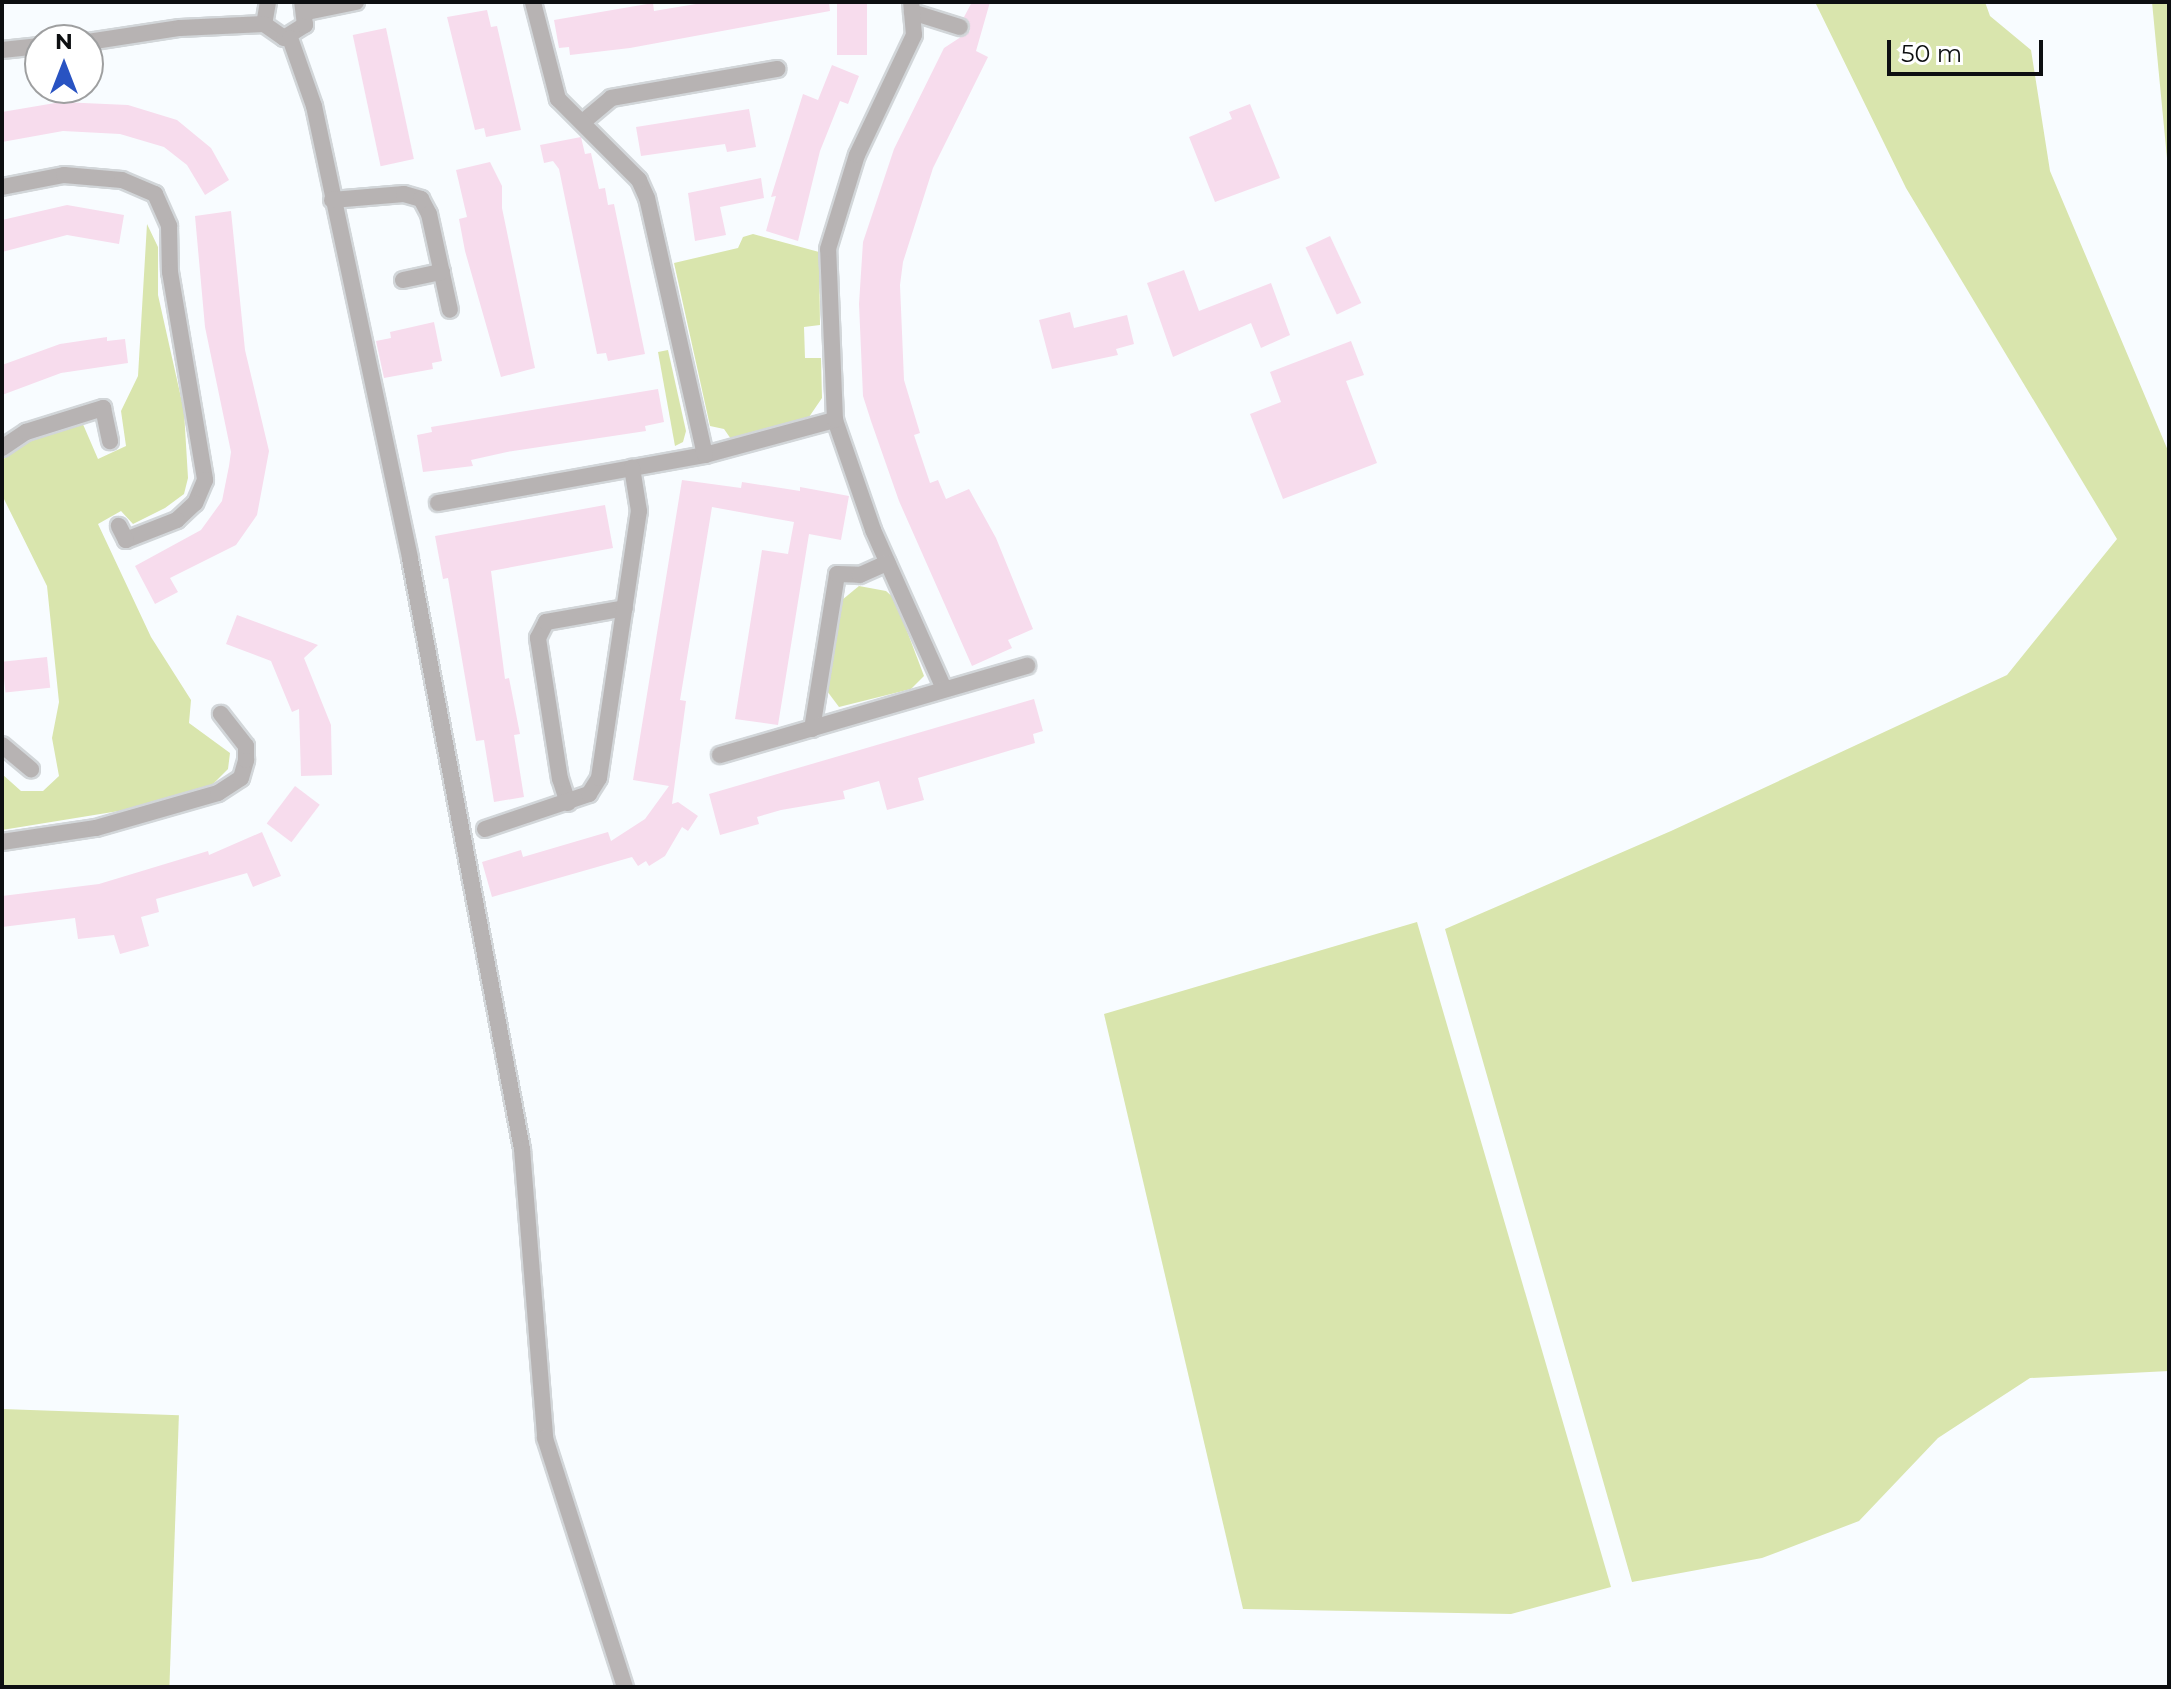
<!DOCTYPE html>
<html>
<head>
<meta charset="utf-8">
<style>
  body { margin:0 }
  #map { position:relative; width:2171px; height:1689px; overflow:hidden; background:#f8fcff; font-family:Montserrat,sans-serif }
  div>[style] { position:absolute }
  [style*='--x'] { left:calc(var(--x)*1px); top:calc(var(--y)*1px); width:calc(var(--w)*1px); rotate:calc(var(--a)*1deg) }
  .green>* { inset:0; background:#d9e5ad; transform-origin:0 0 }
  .building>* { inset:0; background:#f7dced; transform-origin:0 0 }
  .roads { filter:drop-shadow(2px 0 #d2d6d9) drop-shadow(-2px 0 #d2d6d9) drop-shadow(0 2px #d2d6d9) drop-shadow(0 -2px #d2d6d9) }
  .street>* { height:16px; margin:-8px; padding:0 8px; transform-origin:8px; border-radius:8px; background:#b7b3b3 }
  span { translate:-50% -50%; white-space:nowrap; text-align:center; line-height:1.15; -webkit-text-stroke:6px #fff; paint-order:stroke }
  .frame { position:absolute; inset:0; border:4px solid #0d0f11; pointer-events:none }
  .north { position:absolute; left:24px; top:24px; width:80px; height:80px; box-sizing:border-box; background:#fff; border:2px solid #9e9fa0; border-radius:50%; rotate:0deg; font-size:22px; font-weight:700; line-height:32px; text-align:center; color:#0d0f11 }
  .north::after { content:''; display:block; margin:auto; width:28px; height:36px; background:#2953c2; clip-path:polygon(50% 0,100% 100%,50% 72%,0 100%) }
  .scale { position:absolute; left:1887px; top:40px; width:156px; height:36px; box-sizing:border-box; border:4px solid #0d0f11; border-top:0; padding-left:10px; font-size:24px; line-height:28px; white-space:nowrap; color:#0d0f11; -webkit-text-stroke:6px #fff; paint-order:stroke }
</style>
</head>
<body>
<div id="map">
  <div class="green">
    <div style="clip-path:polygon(1815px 2px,1985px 2px,1990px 16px,2031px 50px,2050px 171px,2169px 453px,2169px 1371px,2030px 1378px,1938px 1438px,1859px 1521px,1762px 1558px,1632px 1582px,1445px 929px,1671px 831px,2007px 675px,2117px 539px,1906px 188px)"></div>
    <div style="clip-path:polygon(2152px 2px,2169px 2px,2169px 179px)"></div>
    <div style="clip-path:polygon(147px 224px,158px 247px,158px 295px,184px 411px,188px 478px,184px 494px,165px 508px,133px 524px,121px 511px,98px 524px,151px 637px,191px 700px,189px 723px,230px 753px,228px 769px,209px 788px,125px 810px,2px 830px,2px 774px,21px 791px,43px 791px,59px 776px,52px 738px,59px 702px,47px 586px,2px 495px,2px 460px,27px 442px,82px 422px,98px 459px,126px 446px,121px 411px,138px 376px)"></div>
    <div style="clip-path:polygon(753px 234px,819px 252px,820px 325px,804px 327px,805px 358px,821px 358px,822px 398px,809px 417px,731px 439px,724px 429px,710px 426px,674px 263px,738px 248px,743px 237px)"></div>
    <div style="clip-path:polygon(668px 350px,686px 431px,683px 442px,675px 446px,658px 352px)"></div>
    <div style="clip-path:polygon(859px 586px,886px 591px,895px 599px,924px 676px,911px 689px,839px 707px,827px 691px,842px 600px)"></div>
    <div style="clip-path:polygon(1417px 922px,1611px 1587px,1511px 1614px,1243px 1609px,1104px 1014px)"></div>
    <div style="left:2px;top:1409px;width:177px;height:278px;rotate:2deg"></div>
  </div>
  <div class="building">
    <div style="clip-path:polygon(708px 2px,829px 2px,830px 11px,630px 48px,570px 55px,569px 47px,559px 48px,554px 20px,653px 3px,654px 11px)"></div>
    <div style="left:837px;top:2px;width:30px;height:53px"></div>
    <div style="clip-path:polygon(972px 2px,990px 2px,976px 51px,988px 57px,933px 168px,903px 262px,900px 285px,904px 380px,920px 433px,914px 435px,930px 483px,938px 480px,946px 499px,969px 489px,996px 538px,1033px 629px,1008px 640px,1012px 648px,972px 666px,899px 501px,871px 421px,863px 396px,859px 304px,863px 242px,894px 149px,944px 48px,970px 31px,964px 17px)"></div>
    <div style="clip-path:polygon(487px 10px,491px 27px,497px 26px,521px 130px,486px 137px,484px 128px,475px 130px,447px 17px)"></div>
    <div style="left:386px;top:28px;width:134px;height:34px;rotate:78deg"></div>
    <div style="clip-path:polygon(832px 65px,859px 76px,848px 104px,840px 101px,820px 151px,798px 241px,766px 231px,776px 196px,771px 197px,803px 94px,818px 100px)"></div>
    <div style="clip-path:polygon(61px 102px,128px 105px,177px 120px,211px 148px,229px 180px,205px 195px,187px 165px,164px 147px,120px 134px,63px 131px,2px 142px,2px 112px)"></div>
    <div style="clip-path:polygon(1250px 104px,1280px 178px,1215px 202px,1189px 137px,1232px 119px,1229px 112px)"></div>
    <div style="clip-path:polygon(749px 109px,756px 147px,727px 152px,725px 144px,641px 156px,636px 127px)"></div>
    <div style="clip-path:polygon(581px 137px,585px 154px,591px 153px,599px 189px,605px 188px,608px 205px,614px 204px,645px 354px,608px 361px,606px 353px,597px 354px,559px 169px,553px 161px,544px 163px,540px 145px)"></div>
    <div style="clip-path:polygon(490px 162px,502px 186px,502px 208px,535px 368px,501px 377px,465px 251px,459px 219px,467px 217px,456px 170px)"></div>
    <div style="clip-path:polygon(761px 178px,764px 198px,720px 207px,726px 235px,695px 241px,688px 193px)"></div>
    <div style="clip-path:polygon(67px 205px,124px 215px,119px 244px,67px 235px,2px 252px,2px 220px)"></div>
    <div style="clip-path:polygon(231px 211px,245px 350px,269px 451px,257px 515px,236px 545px,170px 578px,178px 592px,155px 604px,135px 566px,201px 530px,222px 501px,229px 466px,231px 452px,205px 327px,195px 216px)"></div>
    <div style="left:1330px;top:236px;width:74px;height:27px;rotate:65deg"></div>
    <div style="clip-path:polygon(1184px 270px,1199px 311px,1271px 283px,1290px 335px,1261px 348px,1251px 323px,1173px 357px,1147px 283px)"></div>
    <div style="clip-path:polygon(1070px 312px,1074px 328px,1127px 315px,1134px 344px,1116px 349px,1118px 355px,1052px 369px,1039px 320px)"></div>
    <div style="clip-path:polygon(434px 322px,442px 361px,432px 363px,433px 369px,384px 378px,376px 341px,391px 338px,390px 332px)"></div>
    <div style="clip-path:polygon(107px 337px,107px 341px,125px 339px,128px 363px,61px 373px,2px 395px,2px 365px,60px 344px)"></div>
    <div style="clip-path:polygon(1351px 341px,1364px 375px,1346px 381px,1377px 463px,1283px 499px,1250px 414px,1281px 402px,1270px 372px)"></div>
    <div style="clip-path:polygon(658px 389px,664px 422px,645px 426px,646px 431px,507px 452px,471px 460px,473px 466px,423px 472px,417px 435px,432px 432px,431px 427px)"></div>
    <div style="clip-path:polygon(682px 480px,741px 488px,742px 482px,800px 491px,800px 487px,849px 496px,841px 540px,809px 534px,778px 725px,735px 719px,762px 550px,788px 554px,794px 522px,712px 507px,680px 700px,686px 701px,672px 804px,678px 802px,698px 816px,688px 831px,682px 827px,665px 856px,649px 866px,646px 861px,638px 866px,632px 857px,492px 897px,482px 862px,521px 850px,523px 857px,608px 832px,611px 841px,645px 819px,669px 786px,633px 780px)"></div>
    <div style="clip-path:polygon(605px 505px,613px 548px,491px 571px,505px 679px,509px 678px,520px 734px,514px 735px,524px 797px,494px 802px,484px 740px,476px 741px,448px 578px,443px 579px,435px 536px)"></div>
    <div style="clip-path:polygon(237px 615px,318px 645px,304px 658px,331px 725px,332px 775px,301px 776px,299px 709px,292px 712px,271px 661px,226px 644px)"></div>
    <div style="left:47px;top:657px;width:31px;height:45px;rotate:84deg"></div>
    <div style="clip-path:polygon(1034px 699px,1043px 731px,1033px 734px,1035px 743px,918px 778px,924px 800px,887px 810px,879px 781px,843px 791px,845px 799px,781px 810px,757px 817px,759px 824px,720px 835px,709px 794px)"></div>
    <div style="left:295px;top:786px;width:31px;height:47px;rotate:37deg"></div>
    <div style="clip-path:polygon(262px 832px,281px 876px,253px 887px,247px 873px,156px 899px,159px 912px,141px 917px,149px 946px,120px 954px,114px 935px,78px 939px,75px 918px,2px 927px,2px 896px,99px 884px,208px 851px,209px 855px)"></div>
  </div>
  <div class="roads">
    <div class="street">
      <div style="--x:268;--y:2;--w:22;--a:100"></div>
      <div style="--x:264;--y:24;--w:24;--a:35"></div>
      <div style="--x:284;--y:38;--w:25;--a:-32"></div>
      <div style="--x:305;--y:25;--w:23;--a:-97"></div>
      <div style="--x:307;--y:12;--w:50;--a:-11.5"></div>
      <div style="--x:912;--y:12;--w:50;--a:17.4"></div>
      <div style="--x:290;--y:38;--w:72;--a:70.6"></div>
      <div style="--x:314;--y:106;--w:463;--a:78"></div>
      <div style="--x:410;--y:559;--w:601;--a:79.25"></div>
      <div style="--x:522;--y:1149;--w:290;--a:85.4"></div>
      <div style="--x:545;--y:1438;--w:262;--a:72.2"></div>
      <div style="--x:88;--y:42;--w:93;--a:-8.7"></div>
      <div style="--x:180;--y:28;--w:84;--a:-2.7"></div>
      <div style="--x:2;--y:50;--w:38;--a:-6"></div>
      <div style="--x:584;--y:121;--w:35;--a:-40"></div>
      <div style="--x:611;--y:98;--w:169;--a:-9.9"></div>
      <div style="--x:2;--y:187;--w:63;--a:-11"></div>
      <div style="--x:64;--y:175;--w:58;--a:4.9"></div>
      <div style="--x:122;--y:180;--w:36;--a:23"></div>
      <div style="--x:155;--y:194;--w:35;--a:66"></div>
      <div style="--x:169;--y:226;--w:46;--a:88.8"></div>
      <div style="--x:170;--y:272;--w:211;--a:80.4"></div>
      <div style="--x:205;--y:480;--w:25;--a:113"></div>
      <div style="--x:195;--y:503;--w:25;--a:137"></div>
      <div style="--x:177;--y:520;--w:55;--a:158.6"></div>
      <div style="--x:126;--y:540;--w:16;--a:-117"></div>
      <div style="--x:332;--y:200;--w:72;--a:-4.8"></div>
      <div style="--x:404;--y:194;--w:18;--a:16"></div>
      <div style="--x:421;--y:199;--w:17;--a:62"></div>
      <div style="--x:429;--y:214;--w:98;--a:77.7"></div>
      <div style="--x:403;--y:280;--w:40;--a:-12"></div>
      <div style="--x:835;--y:420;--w:116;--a:70.9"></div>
      <div style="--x:873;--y:530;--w:174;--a:65.9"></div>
      <div style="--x:2;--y:448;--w:29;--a:-34"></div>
      <div style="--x:26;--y:432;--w:81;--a:-17.3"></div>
      <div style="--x:103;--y:408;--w:34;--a:78"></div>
      <div style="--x:705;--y:455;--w:135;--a:-15.1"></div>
      <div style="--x:835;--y:420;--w:171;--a:-92.3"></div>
      <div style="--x:828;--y:249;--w:98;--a:-72.9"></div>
      <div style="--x:857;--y:155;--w:133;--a:-64.6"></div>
      <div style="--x:914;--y:35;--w:33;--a:-95"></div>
      <div style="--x:438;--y:503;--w:271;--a:-10.2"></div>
      <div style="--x:705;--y:455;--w:263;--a:-102.7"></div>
      <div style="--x:647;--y:198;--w:20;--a:-114"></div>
      <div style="--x:639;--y:180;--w:115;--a:-135"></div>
      <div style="--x:558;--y:99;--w:100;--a:-104.5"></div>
      <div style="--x:812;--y:729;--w:157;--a:-80.8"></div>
      <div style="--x:837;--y:574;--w:23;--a:2"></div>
      <div style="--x:860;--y:575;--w:30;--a:-24"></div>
      <div style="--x:2;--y:745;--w:38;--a:40"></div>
      <div style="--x:720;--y:755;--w:320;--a:-16.2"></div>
      <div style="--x:568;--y:803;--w:25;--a:-108"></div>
      <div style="--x:560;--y:779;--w:143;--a:-98.9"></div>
      <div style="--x:538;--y:638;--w:18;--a:-63"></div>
      <div style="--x:546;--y:622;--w:80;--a:-10"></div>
      <div style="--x:485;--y:829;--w:110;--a:-18.6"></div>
      <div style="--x:589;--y:794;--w:19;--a:-58"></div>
      <div style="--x:599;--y:778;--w:270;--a:-81.5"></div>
      <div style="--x:639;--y:511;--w:44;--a:-99.2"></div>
      <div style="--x:2;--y:842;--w:95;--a:-8.5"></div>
      <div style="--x:96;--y:828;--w:127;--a:-16"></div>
      <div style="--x:218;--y:793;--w:27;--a:-33"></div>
      <div style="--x:241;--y:778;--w:19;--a:-74"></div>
      <div style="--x:246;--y:760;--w:14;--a:-90"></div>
      <div style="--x:246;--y:746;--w:41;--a:-128"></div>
    </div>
  </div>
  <div class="frame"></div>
  <div class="north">N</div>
  <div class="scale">50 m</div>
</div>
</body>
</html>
